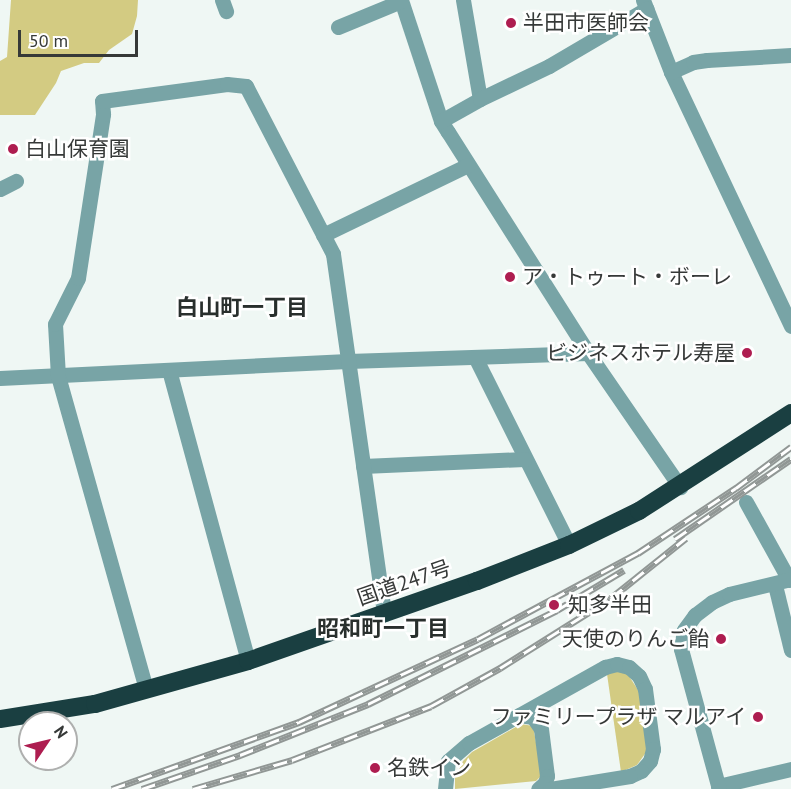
<!DOCTYPE html>
<html>
<head>
<meta charset="utf-8">
<style>
  body { margin:0 }
  #map { position:relative; width:791px; height:789px; overflow:hidden; background:#eff7f4; font-family:"PT Sans","Noto Sans JP",sans-serif }
  div>[style] { position:absolute }
  [style*='--x'] { left:calc(var(--x)*1px); top:calc(var(--y)*1px); width:calc(var(--w)*1px); rotate:calc(var(--a)*1deg) }
  .green>* { inset:0; background:#d3cb82 }
  .minor>* { height:15px; margin:-7.5px; padding:0 7.5px; transform-origin:7.5px; border-radius:7.5px; background:#78a4a6 }
  .highway>* { height:18px; margin:-9px; padding:0 9px; transform-origin:9px; border-radius:9px; background:#1a3f41 }
  .rail>* { height:7px; margin-top:-3.5px; transform-origin:0; background:repeating-linear-gradient(90deg,#fff 0 14px,#919795 0 28px); box-sizing:border-box; border-block:2px solid #919795 }
  .dots>* { width:16px; height:16px; translate:-50% -50%; box-sizing:border-box; border:3px solid #fff; border-radius:50% }
  span { translate:-50% -50%; white-space:nowrap; text-align:center; line-height:1.15; -webkit-text-stroke:5px #fff; paint-order:stroke }
  .poi-label { font-size:21px; color:#363938 }
  .left { translate:0 -50%; text-align:left }
  .right { translate:-100% -50%; text-align:right }
  .street-label { font-size:21px; color:#363938 }
  .neighbourhood-label { font-size:22px; color:#292f2d; font-weight:700 }
  .north { position:absolute; left:18px; top:711px; width:60px; height:60px; box-sizing:border-box; background:#fff; border:2px solid #afb0af; border-radius:50%; rotate:55deg; font-size:16px; font-weight:700; line-height:24px; text-align:center; color:#363938 }
  .north::after { content:''; display:block; margin:auto; width:21px; height:27px; background:#ae1d50; clip-path:polygon(50% 0,100% 100%,50% 72%,0 100%) }
  .scale { position:absolute; left:18px; top:30px; width:120px; height:27px; box-sizing:border-box; border:3px solid #363938; border-top:0; padding-left:8px; font-size:18px; line-height:21px; white-space:nowrap; color:#363938; -webkit-text-stroke:4px #fff; paint-order:stroke }
</style>
</head>
<body>
<div id="map">
  <div class="green">
    <div style="clip-path:polygon(11px 0,138px 0,137px 16px,132px 34px,109px 50px,99px 63px,84px 63px,61px 71px,56px 83px,35px 115px,0 115px,0 61px,7px 57px)"></div>
    <div style="clip-path:polygon(616px 670px,627px 673px,640px 693px,647px 751px,637px 765px,621px 772px,607px 674px)"></div>
    <div style="clip-path:polygon(521px 724px,533px 726px,542px 775px,536px 781px,455px 789px,455px 778px,463px 761px,472px 752px)"></div>
  </div>
  <div class="minor">
    <div style="--x:222;--y:0;--w:12;--a:70"></div>
    <div style="--x:401;--y:0;--w:127;--a:71.7"></div>
    <div style="--x:441;--y:121;--w:13;--a:58"></div>
    <div style="--x:448;--y:132;--w:262;--a:57.6"></div>
    <div style="--x:588;--y:353;--w:163;--a:55.5"></div>
    <div style="--x:463;--y:0;--w:100;--a:80.3"></div>
    <div style="--x:643;--y:0;--w:77;--a:68.7"></div>
    <div style="--x:671;--y:72;--w:281;--a:64.7"></div>
    <div style="--x:338;--y:27;--w:68;--a:-22.4"></div>
    <div style="--x:671;--y:72;--w:24;--a:-24"></div>
    <div style="--x:693;--y:62;--w:14;--a:-8"></div>
    <div style="--x:707;--y:60;--w:84;--a:-3.4"></div>
    <div style="--x:441;--y:121;--w:45;--a:-29.4"></div>
    <div style="--x:480;--y:99;--w:76;--a:-25.6"></div>
    <div style="--x:549;--y:66;--w:113;--a:-30.4"></div>
    <div style="--x:0;--y:189;--w:18;--a:-27"></div>
    <div style="--x:323;--y:235;--w:161;--a:-25.8"></div>
    <div style="--x:475;--y:357;--w:210;--a:63.4"></div>
    <div style="--x:169;--y:370;--w:302;--a:74.8"></div>
    <div style="--x:0;--y:378;--w:348;--a:-2.8"></div>
    <div style="--x:348;--y:361;--w:240;--a:-1.9"></div>
    <div style="--x:363;--y:466;--w:162;--a:-2.5"></div>
    <div style="--x:746;--y:502;--w:89;--a:61.1"></div>
    <div style="--x:775;--y:585;--w:67;--a:76.2"></div>
    <div style="--x:146;--y:689;--w:325;--a:-105.7"></div>
    <div style="--x:58;--y:376;--w:52;--a:-93.3"></div>
    <div style="--x:55;--y:324;--w:51;--a:-63.4"></div>
    <div style="--x:78;--y:278;--w:166;--a:-81.3"></div>
    <div style="--x:103;--y:114;--w:13;--a:-94"></div>
    <div style="--x:102;--y:101;--w:126;--a:-7.7"></div>
    <div style="--x:227;--y:84;--w:19;--a:6"></div>
    <div style="--x:246;--y:86;--w:189;--a:62.6"></div>
    <div style="--x:333;--y:254;--w:364;--a:81.9"></div>
    <div style="--x:519;--y:715;--w:14;--a:8"></div>
    <div style="--x:533;--y:717;--w:14;--a:56"></div>
    <div style="--x:541;--y:729;--w:47;--a:82.7"></div>
    <div style="--x:547;--y:776;--w:7;--a:106"></div>
    <div style="--x:545;--y:783;--w:9;--a:139"></div>
    <div style="--x:718;--y:786;--w:75;--a:-13.1"></div>
    <div style="--x:445;--y:789;--w:28;--a:-84"></div>
    <div style="--x:448;--y:761;--w:28;--a:-41"></div>
    <div style="--x:469;--y:743;--w:156;--a:-29.2"></div>
    <div style="--x:605;--y:667;--w:12;--a:-14"></div>
    <div style="--x:617;--y:664;--w:12;--a:14"></div>
    <div style="--x:629;--y:667;--w:13;--a:42"></div>
    <div style="--x:639;--y:676;--w:14;--a:65"></div>
    <div style="--x:645;--y:689;--w:61;--a:82.4"></div>
    <div style="--x:653;--y:749;--w:12;--a:104"></div>
    <div style="--x:650;--y:761;--w:13;--a:132"></div>
    <div style="--x:641;--y:771;--w:12;--a:156"></div>
    <div style="--x:630;--y:776;--w:81;--a:170.8"></div>
    <div style="--x:719;--y:789;--w:145;--a:-105.2"></div>
    <div style="--x:681;--y:649;--w:19;--a:-81"></div>
    <div style="--x:684;--y:630;--w:19;--a:-54"></div>
    <div style="--x:695;--y:615;--w:21;--a:-37"></div>
    <div style="--x:712;--y:602;--w:19;--a:-25"></div>
    <div style="--x:729;--y:594;--w:64;--a:-13.6"></div>
  </div>
  <div class="highway">
    <div style="--x:0;--y:719;--w:96;--a:-9"></div>
    <div style="--x:95;--y:704;--w:159;--a:-15.7"></div>
    <div style="--x:248;--y:661;--w:243;--a:-19.3"></div>
    <div style="--x:477;--y:581;--w:99;--a:-21.4"></div>
    <div style="--x:569;--y:545;--w:78;--a:-25.9"></div>
    <div style="--x:639;--y:511;--w:181;--a:-32.8"></div>
  </div>
  <div class="rail">
    <div style="--x:675;--y:539;--w:141;--a:-34.6"></div>
    <div style="--x:112;--y:789;--w:199;--a:-19.7"></div>
    <div style="--x:299;--y:722;--w:197;--a:-24.9"></div>
    <div style="--x:478;--y:639;--w:182;--a:-28.3"></div>
    <div style="--x:638;--y:553;--w:118;--a:-33.6"></div>
    <div style="--x:736;--y:488;--w:69;--a:-36.7"></div>
    <div style="--x:142;--y:789;--w:104;--a:-19.1"></div>
    <div style="--x:240;--y:755;--w:138;--a:-21.7"></div>
    <div style="--x:368;--y:704;--w:211;--a:-26.4"></div>
    <div style="--x:557;--y:610;--w:78;--a:-30.8"></div>
    <div style="--x:193;--y:789;--w:103;--a:-16.3"></div>
    <div style="--x:292;--y:760;--w:149;--a:-21.2"></div>
    <div style="--x:431;--y:706;--w:79;--a:-28.8"></div>
    <div style="--x:500;--y:668;--w:131;--a:-32.2"></div>
    <div style="--x:611;--y:598;--w:96;--a:-38.7"></div>
  </div>
  <div class="dots">
    <div style="left:511px;top:23px;background:#ae1d50"></div>
    <div style="left:13px;top:149px;background:#ae1d50"></div>
    <div style="left:510px;top:277px;background:#ae1d50"></div>
    <div style="left:747px;top:353px;background:#ae1d50"></div>
    <div style="left:554px;top:605px;background:#ae1d50"></div>
    <div style="left:721px;top:639px;background:#ae1d50"></div>
    <div style="left:758px;top:717px;background:#ae1d50"></div>
    <div style="left:375px;top:768px;background:#ae1d50"></div>
  </div>
  <div class="poi-label">
    <span class="left" style="left:523px;top:23px">半田市医師会</span>
    <span class="left" style="left:25px;top:149px">白山保育園</span>
    <span class="left" style="left:522px;top:277px">ア・トゥート・ボーレ</span>
    <span class="right" style="left:735px;top:353px">ビジネスホテル寿屋</span>
    <span class="left" style="left:568px;top:605px">知多半田</span>
    <span class="right" style="left:709px;top:639px">天使のりんご飴</span>
    <span class="right" style="left:746px;top:717px">ファミリープラザ マルアイ</span>
    <span class="left" style="left:387px;top:768px">名鉄イン</span>
  </div>
  <div class="street-label">
    <span style="left:404px;top:583px;rotate:-19deg">国道247号</span>
  </div>
  <div class="neighbourhood-label">
    <span style="left:242px;top:308px">白山町一丁目</span>
    <span style="left:383px;top:629px">昭和町一丁目</span>
  </div>
  <div class="north">N</div>
  <div class="scale">50 m</div>
</div>
</body>
</html>
